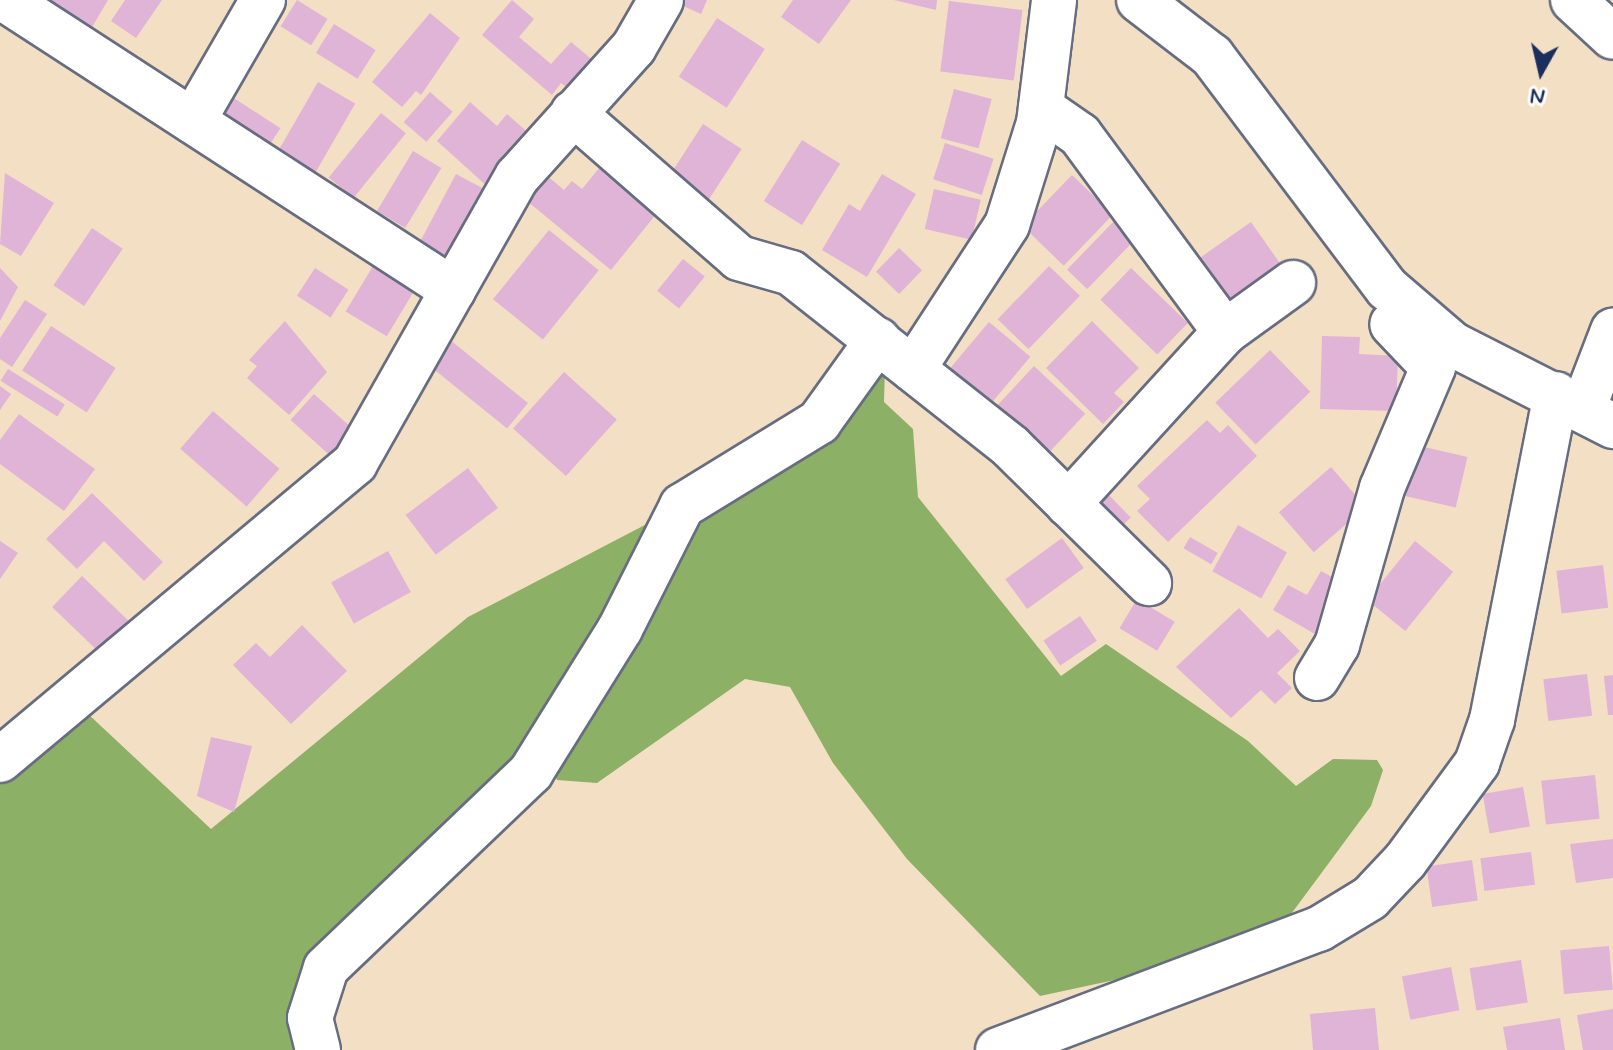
<!DOCTYPE html>
<html>
<head>
<meta charset="utf-8">
<style>
  body { margin:0 }
  #map { position:relative; width:1613px; height:1050px; overflow:hidden; background:#f3dfc3; font-family:Mynerve,sans-serif }
  div>[style] { position:absolute }
  [style*='--x'] { left:calc(var(--x)*1px); top:calc(var(--y)*1px); width:calc(var(--w)*1px); rotate:calc(var(--a)*1deg) }
  .forest>* { inset:0; background:#8cb065 }
  .building>* { inset:0; background:#e0b4d6; transform-origin:0 0 }
  .roads { filter:drop-shadow(2px 0 #676d81) drop-shadow(-2px 0 #676d81) drop-shadow(0 2px #676d81) drop-shadow(0 -2px #676d81) }
  .minor>* { height:44px; margin:-22px; padding:0 22px; transform-origin:22px; border-radius:22px; background:#fff }
  span { translate:-50% -50%; white-space:nowrap; text-align:center; line-height:1.15; -webkit-text-stroke:6px #fdfcf7; paint-order:stroke }
  .north { position:absolute; left:1501px; top:32px; width:80px; height:80px; -webkit-text-stroke:6px #fdfcf7; paint-order:stroke; rotate:188deg; font-size:22px; font-weight:700; line-height:32px; text-align:center; color:#1b2f5e }
  .north::after { content:''; display:block; margin:auto; width:28px; height:36px; background:#1b2f5e; clip-path:polygon(50% 0,100% 100%,50% 72%,0 100%) }
</style>
</head>
<body>
<div id="map">
  <div class="forest">
    <div style="clip-path:polygon(885px 368px,884px 402px,913px 429px,918px 497px,1061px 676px,1106px 644px,1248px 741px,1296px 786px,1333px 759px,1377px 760px,1383px 770px,1371px 806px,1280px 929px,1212px 959px,1040px 996px,907px 859px,833px 763px,790px 687px,745px 679px,597px 783px,557px 780px,549px 761px,688px 513px)"></div>
    <div style="clip-path:polygon(666px 514px,519px 771px,363px 912px,304px 1050px,0 1050px,0 781px,87px 713px,211px 829px,468px 617px)"></div>
  </div>
  <div class="building">
    <div style="clip-path:polygon(52px 0,108px 0,85px 39px,43px 14px)"></div>
    <div style="clip-path:polygon(125px 0,162px 0,136px 38px,111px 21px)"></div>
    <div style="left:297px;top:0;width:36px;height:31px;rotate:32deg"></div>
    <div style="clip-path:polygon(512px 0,534px 19px,519px 37px,551px 64px,571px 42px,595px 62px,570px 90px,561px 83px,552px 95px,482px 35px)"></div>
    <div style="clip-path:polygon(670px 0,707px 0,701px 14px)"></div>
    <div style="clip-path:polygon(793px 0,851px 0,819px 44px,781px 17px)"></div>
    <div style="clip-path:polygon(894px 0,937px 0,936px 10px)"></div>
    <div style="left:949px;top:1px;width:74px;height:71px;rotate:7deg"></div>
    <div style="clip-path:polygon(430px 13px,460px 38px,421px 95px,416px 91px,402px 107px,372px 82px)"></div>
    <div style="left:717px;top:18px;width:57px;height:70px;rotate:33deg"></div>
    <div style="left:334px;top:24px;width:49px;height:34px;rotate:32deg"></div>
    <div style="left:318px;top:82px;width:43px;height:88px;rotate:30deg"></div>
    <div style="left:220px;top:89px;width:72px;height:34px;rotate:33deg"></div>
    <div style="left:954px;top:89px;width:39px;height:51px;rotate:15deg"></div>
    <div style="left:430px;top:92px;width:30px;height:40px;rotate:41deg"></div>
    <div style="clip-path:polygon(470px 102px,497px 126px,507px 114px,532px 136px,489px 188px,437px 141px)"></div>
    <div style="left:381px;top:113px;width:32px;height:83px;rotate:39deg"></div>
    <div style="left:703px;top:124px;width:46px;height:61px;rotate:33deg"></div>
    <div style="left:802px;top:140px;width:45px;height:72px;rotate:32deg"></div>
    <div style="left:945px;top:143px;width:51px;height:38px;rotate:18deg"></div>
    <div style="left:413px;top:151px;width:33px;height:70px;rotate:31deg"></div>
    <div style="clip-path:polygon(537px 167px,564px 190px,572px 181px,582px 189px,600px 167px,657px 213px,611px 270px,516px 192px)"></div>
    <div style="clip-path:polygon(5px 173px,54px 203px,21px 256px,0 244px)"></div>
    <div style="left:456px;top:174px;width:32px;height:77px;rotate:28deg"></div>
    <div style="clip-path:polygon(882px 174px,916px 194px,867px 277px,822px 250px,849px 204px,860px 211px)"></div>
    <div style="left:1072px;top:175px;width:57px;height:71px;rotate:44deg"></div>
    <div style="left:934px;top:189px;width:48px;height:41px;rotate:13deg"></div>
    <div style="left:1115px;top:220px;width:28px;height:69px;rotate:44deg"></div>
    <div style="left:1251px;top:222px;width:56px;height:77px;rotate:55deg"></div>
    <div style="left:92px;top:228px;width:37px;height:69px;rotate:34deg"></div>
    <div style="left:549px;top:230px;width:64px;height:89px;rotate:39deg"></div>
    <div style="left:899px;top:248px;width:32px;height:33px;rotate:44deg"></div>
    <div style="left:683px;top:259px;width:28px;height:41px;rotate:39deg"></div>
    <div style="left:376px;top:261px;width:48px;height:59px;rotate:31deg"></div>
    <div style="left:1049px;top:266px;width:43px;height:74px;rotate:44deg"></div>
    <div style="clip-path:polygon(0 268px,18px 287px,0 321px)"></div>
    <div style="left:315px;top:268px;width:40px;height:33px;rotate:33deg"></div>
    <div style="left:1131px;top:268px;width:79px;height:44px;rotate:44deg"></div>
    <div style="clip-path:polygon(25px 300px,47px 314px,12px 367px,0 359px,0 338px)"></div>
    <div style="clip-path:polygon(285px 321px,327px 372px,289px 415px,247px 378px,257px 366px,249px 360px)"></div>
    <div style="clip-path:polygon(1092px 321px,1139px 368px,1114px 393px,1124px 402px,1103px 424px,1046px 368px)"></div>
    <div style="left:989px;top:322px;width:54px;height:67px;rotate:40deg"></div>
    <div style="left:51px;top:326px;width:77px;height:53px;rotate:33deg"></div>
    <div style="left:444px;top:335px;width:108px;height:33px;rotate:39deg"></div>
    <div style="clip-path:polygon(1322px 336px,1360px 337px,1359px 354px,1398px 356px,1396px 411px,1320px 409px)"></div>
    <div style="left:1270px;top:350px;width:58px;height:76px;rotate:46deg"></div>
    <div style="left:1034px;top:366px;width:70px;height:56px;rotate:43deg"></div>
    <div style="left:8px;top:369px;width:67px;height:14px;rotate:32deg"></div>
    <div style="left:564px;top:372px;width:71px;height:76px;rotate:42deg"></div>
    <div style="clip-path:polygon(0 386px,11px 394px,0 410px)"></div>
    <div style="left:314px;top:394px;width:58px;height:35px;rotate:42deg"></div>
    <div style="left:213px;top:411px;width:88px;height:50px;rotate:41deg"></div>
    <div style="clip-path:polygon(19px 414px,95px 469px,64px 511px,0 464px,0 440px)"></div>
    <div style="clip-path:polygon(1207px 420px,1220px 433px,1228px 425px,1257px 456px,1168px 542px,1137px 511px,1150px 499px,1137px 486px)"></div>
    <div style="left:1407px;top:443px;width:62px;height:52px;rotate:13deg"></div>
    <div style="left:1331px;top:467px;width:53px;height:69px;rotate:49deg"></div>
    <div style="left:468px;top:468px;width:50px;height:78px;rotate:53deg"></div>
    <div style="left:1105px;top:491px;width:37px;height:29px;rotate:46deg"></div>
    <div style="clip-path:polygon(92px 493px,163px 562px,144px 581px,104px 541px,77px 569px,46px 539px)"></div>
    <div style="left:1238px;top:525px;width:56px;height:53px;rotate:29deg"></div>
    <div style="left:1190px;top:537px;width:32px;height:13px;rotate:30deg"></div>
    <div style="left:1062px;top:538px;width:37px;height:70px;rotate:54deg"></div>
    <div style="clip-path:polygon(0 541px,18px 553px,0 579px)"></div>
    <div style="left:1415px;top:541px;width:49px;height:76px;rotate:39deg"></div>
    <div style="left:388px;top:551px;width:47px;height:65px;rotate:61deg"></div>
    <div style="left:1603px;top:565px;width:43px;height:47px;rotate:83deg"></div>
    <div style="clip-path:polygon(1321px 571px,1350px 587px,1315px 634px,1273px 610px,1288px 585px,1307px 595px)"></div>
    <div style="left:82px;top:576px;width:66px;height:43px;rotate:44deg"></div>
    <div style="left:1137px;top:599px;width:44px;height:34px;rotate:31deg"></div>
    <div style="clip-path:polygon(1239px 608px,1268px 638px,1278px 629px,1300px 651px,1277px 673px,1292px 688px,1275px 704px,1261px 690px,1231px 718px,1176px 667px)"></div>
    <div style="left:1080px;top:616px;width:30px;height:44px;rotate:56deg"></div>
    <div style="clip-path:polygon(302px 625px,347px 671px,291px 724px,233px 665px,256px 643px,270px 657px)"></div>
    <div style="left:1587px;top:674px;width:42px;height:44px;rotate:83deg"></div>
    <div style="clip-path:polygon(1613px 675px,1613px 715px,1608px 715px,1604px 676px)"></div>
    <div style="clip-path:polygon(211px 737px,252px 746px,234px 812px,197px 796px)"></div>
    <div style="left:1595px;top:775px;width:44px;height:54px;rotate:84deg"></div>
    <div style="left:1523px;top:787px;width:40px;height:41px;rotate:80deg"></div>
    <div style="clip-path:polygon(1613px 839px,1613px 878px,1576px 883px,1570px 844px)"></div>
    <div style="left:1531px;top:852px;width:33px;height:51px;rotate:83deg"></div>
    <div style="left:1472px;top:860px;width:41px;height:46px;rotate:82deg"></div>
    <div style="left:1609px;top:946px;width:44px;height:49px;rotate:85deg"></div>
    <div style="left:1521px;top:960px;width:43px;height:52px;rotate:81deg"></div>
    <div style="left:1451px;top:967px;width:44px;height:50px;rotate:79deg"></div>
    <div style="clip-path:polygon(1375px 1008px,1379px 1050px,1313px 1050px,1310px 1014px)"></div>
    <div style="clip-path:polygon(1613px 1009px,1613px 1050px,1583px 1050px,1577px 1015px)"></div>
    <div style="clip-path:polygon(1560px 1018px,1565px 1050px,1507px 1050px,1503px 1027px)"></div>
  </div>
  <div class="roads">
    <div class="minor">
      <div style="--x:6;--y:0;--w:533;--a:32.97"></div>
      <div style="--x:1139;--y:0;--w:92;--a:37.5"></div>
      <div style="--x:1212;--y:56;--w:291;--a:53"></div>
      <div style="--x:1387;--y:288;--w:86;--a:40.7"></div>
      <div style="--x:1452;--y:344;--w:181;--a:27"></div>
      <div style="--x:1573;--y:0;--w:54;--a:42.8"></div>
      <div style="--x:1041;--y:108;--w:47;--a:34.7"></div>
      <div style="--x:1080;--y:135;--w:245;--a:53.6"></div>
      <div style="--x:573;--y:113;--w:220;--a:41.1"></div>
      <div style="--x:739;--y:258;--w:54;--a:16.1"></div>
      <div style="--x:791;--y:273;--w:280;--a:38.3"></div>
      <div style="--x:1011;--y:447;--w:194;--a:44.6"></div>
      <div style="--x:193;--y:121;--w:140;--a:-60"></div>
      <div style="--x:913;--y:369;--w:172;--a:-56.9"></div>
      <div style="--x:1007;--y:225;--w:107;--a:-72.6"></div>
      <div style="--x:1039;--y:123;--w:124;--a:-83"></div>
      <div style="--x:1583;--y:409;--w:84;--a:-69"></div>
      <div style="--x:1068;--y:504;--w:233;--a:-47.6"></div>
      <div style="--x:1225;--y:332;--w:84;--a:-35.8"></div>
      <div style="--x:1317;--y:678;--w:39;--a:-59"></div>
      <div style="--x:1337;--y:645;--w:163;--a:-74"></div>
      <div style="--x:1382;--y:488;--w:131;--a:-67.1"></div>
      <div style="--x:1433;--y:367;--w:59;--a:-133.6"></div>
      <div style="--x:0;--y:760;--w:463;--a:-39.9"></div>
      <div style="--x:355;--y:463;--w:329;--a:-60.5"></div>
      <div style="--x:517;--y:177;--w:175;--a:-48"></div>
      <div style="--x:634;--y:47;--w:54;--a:-60.1"></div>
      <div style="--x:318;--y:1050;--w:33;--a:-104"></div>
      <div style="--x:310;--y:1018;--w:52;--a:-72.3"></div>
      <div style="--x:326;--y:968;--w:284;--a:-43.7"></div>
      <div style="--x:531;--y:772;--w:168;--a:-58.1"></div>
      <div style="--x:620;--y:629;--w:138;--a:-63.2"></div>
      <div style="--x:682;--y:506;--w:161;--a:-31.5"></div>
      <div style="--x:819;--y:422;--w:101;--a:-54.3"></div>
      <div style="--x:998;--y:1050;--w:343;--a:-20.7"></div>
      <div style="--x:1319;--y:929;--w:60;--a:-31.3"></div>
      <div style="--x:1370;--y:898;--w:51;--a:-46.6"></div>
      <div style="--x:1405;--y:861;--w:122;--a:-53.7"></div>
      <div style="--x:1477;--y:763;--w:46;--a:-70.8"></div>
      <div style="--x:1492;--y:720;--w:332;--a:-78.9"></div>
    </div>
  </div>
  <div class="north">N</div>
</div>
</body>
</html>
